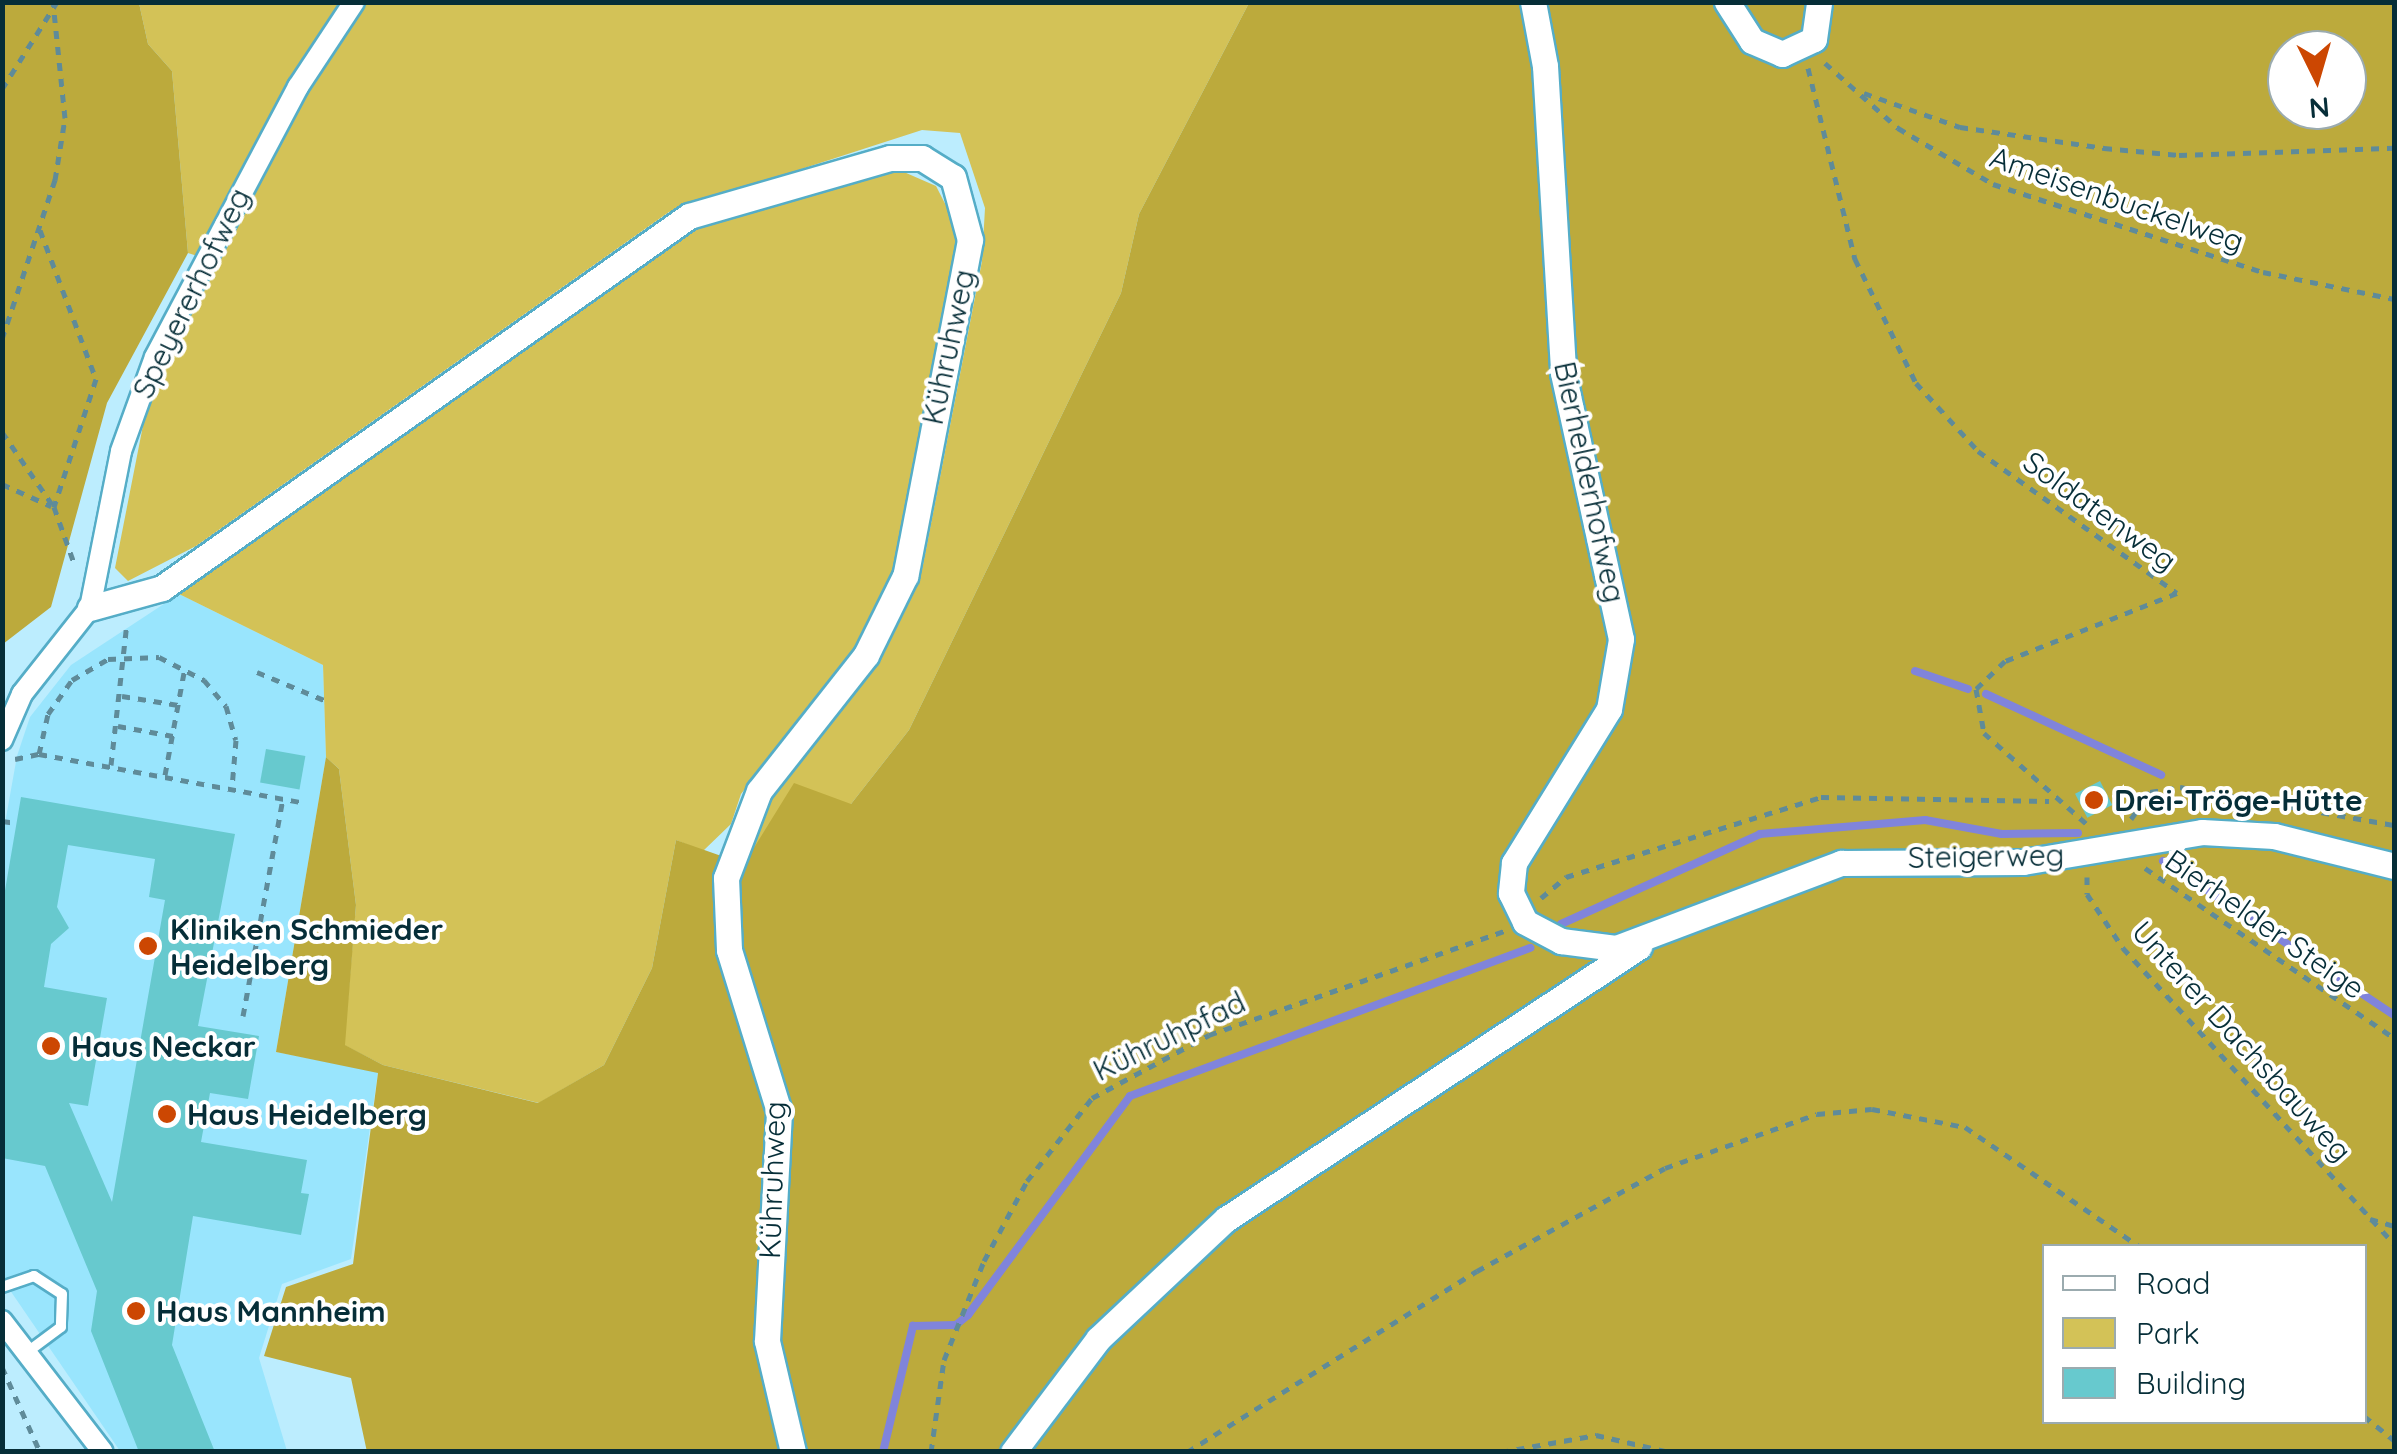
<!DOCTYPE html>
<html>
<head>
<meta charset="utf-8">
<style>
  body { margin:0 }
  #map { position:relative; width:2397px; height:1454px; overflow:hidden; background:#bcedfe; font-family:Quicksand,sans-serif }
  div>[style] { position:absolute }
  [style*='--x'] { left:calc(var(--x)*1px); top:calc(var(--y)*1px); width:calc(var(--w)*1px); rotate:calc(var(--a)*1deg) }
  .built>* { inset:0; background:#99e5fd }
  .green>* { inset:0; background:#d3c257 }
  .forest>* { inset:0; background:#bcaa3c }
  .stream>* { height:8px; margin:-4px; padding:0 4px; transform-origin:4px; border-radius:4px; background:#8084db }
  .building>* { inset:0; background:#67c9ce; transform-origin:0 0 }
  .path>* { height:5px; margin-top:-2.5px; transform-origin:0; background:repeating-linear-gradient(90deg,#5f8b99 0 8px,transparent 0 16px) }
  .roads { filter:drop-shadow(2px 0 #55adc7) drop-shadow(-2px 0 #55adc7) drop-shadow(0 2px #55adc7) drop-shadow(0 -2px #55adc7) }
  .service>* { height:10px; margin:-5px; padding:0 5px; transform-origin:5px; border-radius:5px; background:#fff }
  .minor>* { height:20px; margin:-10px; padding:0 10px; transform-origin:10px; border-radius:10px; background:#fff }
  .tertiary>* { height:25px; margin:-12.5px; padding:0 12.5px; transform-origin:12.5px; border-radius:12.5px; background:#fff }
  .dots>* { width:28px; height:28px; translate:-50% -50%; box-sizing:border-box; border:5px solid #fff; border-radius:50% }
  span { translate:-50% -50%; white-space:nowrap; text-align:center; line-height:1.15; -webkit-text-stroke:8px #fff; paint-order:stroke }
  .street-label { font-size:30px; color:#062e38 }
  .poi-label { font-size:30px; color:#062e38; font-weight:700 }
  .left { translate:0 -50%; text-align:left }
  .frame { position:absolute; inset:0; border:5px solid #062e38; pointer-events:none }
  .legend { position:absolute; left:2042px; top:1244px; width:325px; height:180px; box-sizing:border-box; background:#fff; border:2px solid #9babaf; margin:0; padding:12px 18px; list-style:none; font-size:30px; color:#062e38 }
  .legend li { display:flex; align-items:center; gap:20px; height:50px }
  .legend b { width:50px; border:2px solid #9babaf }
  .north { position:absolute; left:2267px; top:30px; width:100px; height:100px; box-sizing:border-box; background:#fff; border:2px solid #9babaf; border-radius:50%; rotate:175deg; font-size:28px; font-weight:700; line-height:40px; text-align:center; color:#062e38 }
  .north::after { content:''; display:block; margin:auto; width:35px; height:45px; background:#cc4702; clip-path:polygon(50% 0,100% 100%,50% 72%,0 100%) }
</style>
</head>
<body>
<div id="map">
  <div class="built">
    <div style="clip-path:polygon(179px 594px,323px 665px,326px 757px,276px 1052px,378px 1072px,351px 1259px,282px 1284px,259px 1358px,287px 1451px,120px 1451px,3px 1280px,2px 840px,17px 756px,30px 717px,71px 665px)"></div>
  </div>
  <div class="green">
    <div style="clip-path:polygon(139px 3px,1249px 3px,1139px 214px,1121px 293px,909px 730px,851px 804px,744px 864px,767px 800px,858px 690px,922px 570px,982px 261px,985px 208px,960px 133px,922px 130px,669px 212px,196px 546px,128px 581px,115px 568px,148px 400px,213px 261px,188px 253px,172px 71px,148px 44px)"></div>
    <div style="clip-path:polygon(897px 169px,936px 186px,959px 231px,897px 563px,853px 652px,741px 794px,731px 824px,703px 851px,676px 840px,652px 968px,604px 1065px,539px 1103px,383px 1065px,344px 1045px,356px 905px,339px 769px,326px 757px,323px 665px,179px 594px,710px 215px)"></div>
  </div>
  <div class="forest">
    <div style="clip-path:polygon(3px 2px,139px 3px,148px 44px,172px 71px,188px 253px,107px 403px,51px 607px,3px 644px)"></div>
    <div style="clip-path:polygon(evenodd,1249px 3px,2394px 3px,2394px 1451px,367px 1452px,351px 1378px,264px 1356px,286px 1287px,353px 1264px,378px 1073px,276px 1052px,326px 757px,339px 769px,356px 905px,345px 1045px,383px 1065px,538px 1103px,604px 1065px,652px 968px,676px 840px,744px 864px,794px 783px,851px 804px,909px 730px,1121px 293px,1139px 214px,1249px 3px,2287px 50px,2347px 50px,2347px 110px,2287px 110px,2287px 50px,1249px 3px,2044px 1246px,2364px 1246px,2364px 1422px,2044px 1422px,2044px 1246px)"></div>
  </div>
  <div class="stream">
    <div style="--x:1915;--y:671;--w:56;--a:18.8"></div>
    <div style="--x:1986;--y:694;--w:193;--a:24.8"></div>
    <div style="--x:2163;--y:861;--w:278;--a:33.7"></div>
    <div style="--x:1561;--y:924;--w:218;--a:-24.3"></div>
    <div style="--x:1760;--y:834;--w:166;--a:-4.8"></div>
    <div style="--x:1925;--y:820;--w:78;--a:10.3"></div>
    <div style="--x:2002;--y:834;--w:76;--a:-0.8"></div>
    <div style="--x:883;--y:1452;--w:130;--a:-76.6"></div>
    <div style="--x:913;--y:1326;--w:43;--a:-1.3"></div>
    <div style="--x:956;--y:1325;--w:16;--a:-40"></div>
    <div style="--x:968;--y:1315;--w:272;--a:-53.5"></div>
    <div style="--x:1130;--y:1096;--w:427;--a:-20.3"></div>
  </div>
  <div class="building">
    <div style="left:266px;top:749px;width:40px;height:34px;rotate:10deg"></div>
    <div style="left:2100px;top:781px;width:27px;height:28px;rotate:63deg"></div>
    <div style="clip-path:polygon(evenodd,21px 797px,235px 834px,198px 1026px,259px 1036px,248px 1099px,210px 1093px,201px 1142px,307px 1160px,301px 1193px,309px 1194px,301px 1235px,193px 1216px,172px 1345px,215px 1452px,139px 1452px,91px 1331px,97px 1291px,45px 1166px,2px 1158px,2px 908px,21px 797px,68px 845px,155px 859px,149px 897px,165px 900px,112px 1202px,69px 1103px,88px 1106px,107px 998px,44px 987px,51px 944px,69px 928px,57px 907px,68px 845px)"></div>
  </div>
  <div class="path">
    <div style="--x:1825;--y:63;--w:98;--a:41.7"></div>
    <div style="--x:1898;--y:128;--w:110;--a:30.5"></div>
    <div style="--x:1993;--y:184;--w:284;--a:18.1"></div>
    <div style="--x:2263;--y:272;--w:134;--a:11.6"></div>
    <div style="--x:1808;--y:68;--w:197;--a:76.2"></div>
    <div style="--x:1855;--y:259;--w:138;--a:63.8"></div>
    <div style="--x:1916;--y:383;--w:92;--a:47.6"></div>
    <div style="--x:1978;--y:451;--w:244;--a:35.5"></div>
    <div style="--x:2177;--y:593;--w:185;--a:158.4"></div>
    <div style="--x:2005;--y:661;--w:40;--a:136"></div>
    <div style="--x:1976;--y:689;--w:45;--a:79.7"></div>
    <div style="--x:1984;--y:733;--w:140;--a:41.5"></div>
    <div style="--x:2;--y:89;--w:103;--a:-57.7"></div>
    <div style="--x:1864;--y:93;--w:102;--a:19.5"></div>
    <div style="--x:1960;--y:127;--w:146;--a:8.3"></div>
    <div style="--x:2104;--y:148;--w:75;--a:5.3"></div>
    <div style="--x:2179;--y:155;--w:215;--a:-1.9"></div>
    <div style="--x:40;--y:230;--w:159;--a:69.4"></div>
    <div style="--x:96;--y:379;--w:135;--a:108.2"></div>
    <div style="--x:2;--y:339;--w:168;--a:-71.6"></div>
    <div style="--x:55;--y:180;--w:63;--a:-80.8"></div>
    <div style="--x:65;--y:118;--w:117;--a:-95.9"></div>
    <div style="--x:2;--y:432;--w:91;--a:55.3"></div>
    <div style="--x:54;--y:507;--w:59;--a:70.3"></div>
    <div style="--x:2;--y:484;--w:54;--a:24.2"></div>
    <div style="--x:257;--y:672;--w:73;--a:22.7"></div>
    <div style="--x:122;--y:696;--w:57;--a:9.1"></div>
    <div style="--x:118;--y:726;--w:56;--a:10.3"></div>
    <div style="--x:39;--y:754;--w:41;--a:-77.3"></div>
    <div style="--x:48;--y:714;--w:42;--a:-54.8"></div>
    <div style="--x:72;--y:680;--w:42;--a:-30.3"></div>
    <div style="--x:108;--y:659;--w:51;--a:-2.2"></div>
    <div style="--x:159;--y:657;--w:51;--a:27.1"></div>
    <div style="--x:204;--y:680;--w:34;--a:50"></div>
    <div style="--x:226;--y:706;--w:35;--a:74"></div>
    <div style="--x:236;--y:740;--w:48;--a:94.8"></div>
    <div style="--x:15;--y:759;--w:25;--a:-12"></div>
    <div style="--x:39;--y:754;--w:265;--a:10.4"></div>
    <div style="--x:111;--y:765;--w:143;--a:-83.6"></div>
    <div style="--x:165;--y:775;--w:110;--a:-79.5"></div>
    <div style="--x:2131;--y:819;--w:33;--a:-55"></div>
    <div style="--x:2150;--y:792;--w:30;--a:-9"></div>
    <div style="--x:2180;--y:787;--w:217;--a:10.1"></div>
    <div style="--x:2;--y:821;--w:15;--a:8"></div>
    <div style="--x:2145;--y:868;--w:301;--a:34.3"></div>
    <div style="--x:2087;--y:877;--w:17;--a:90"></div>
    <div style="--x:2087;--y:894;--w:65;--a:56.3"></div>
    <div style="--x:2123;--y:948;--w:401;--a:47.5"></div>
    <div style="--x:1541;--y:898;--w:33;--a:-40"></div>
    <div style="--x:1566;--y:877;--w:267;--a:-17.4"></div>
    <div style="--x:1821;--y:797;--w:228;--a:1"></div>
    <div style="--x:243;--y:1016;--w:222;--a:-79.6"></div>
    <div style="--x:2370;--y:1219;--w:25;--a:16"></div>
    <div style="--x:2;--y:1367;--w:93;--a:65.9"></div>
    <div style="--x:2364;--y:1416;--w:38;--a:39"></div>
    <div style="--x:2;--y:1451;--w:2;--a:27"></div>
    <div style="--x:931;--y:1452;--w:93;--a:-82"></div>
    <div style="--x:944;--y:1360;--w:107;--a:-68"></div>
    <div style="--x:984;--y:1261;--w:91;--a:-61.7"></div>
    <div style="--x:1027;--y:1181;--w:105;--a:-51.9"></div>
    <div style="--x:1092;--y:1098;--w:133;--a:-28.3"></div>
    <div style="--x:1209;--y:1035;--w:314;--a:-19.4"></div>
    <div style="--x:1187;--y:1452;--w:342;--a:-32"></div>
    <div style="--x:1477;--y:1271;--w:214;--a:-28.7"></div>
    <div style="--x:1665;--y:1168;--w:161;--a:-19.6"></div>
    <div style="--x:1817;--y:1114;--w:55;--a:-5.2"></div>
    <div style="--x:1872;--y:1109;--w:95;--a:11"></div>
    <div style="--x:1965;--y:1127;--w:211;--a:34.4"></div>
    <div style="--x:1501;--y:1452;--w:97;--a:-10.1"></div>
    <div style="--x:1596;--y:1435;--w:75;--a:13.1"></div>
  </div>
  <div class="roads">
    <div class="service">
      <div style="--x:2;--y:1287;--w:34;--a:-19"></div>
      <div style="--x:34;--y:1276;--w:33;--a:33"></div>
      <div style="--x:62;--y:1294;--w:33;--a:92"></div>
      <div style="--x:61;--y:1327;--w:44;--a:143.4"></div>
    </div>
    <div class="minor">
      <div style="--x:2;--y:740;--w:50;--a:-66.5"></div>
      <div style="--x:22;--y:694;--w:110;--a:-51.7"></div>
      <div style="--x:90;--y:608;--w:160;--a:-78.8"></div>
      <div style="--x:121;--y:451;--w:100;--a:-70.1"></div>
      <div style="--x:155;--y:357;--w:306;--a:-62.1"></div>
      <div style="--x:298;--y:87;--w:102;--a:-56.6"></div>
      <div style="--x:2;--y:1321;--w:165;--a:52.4"></div>
    </div>
    <div class="tertiary">
      <div style="--x:1533;--y:2;--w:65;--a:79.4"></div>
      <div style="--x:1545;--y:66;--w:308;--a:86.6"></div>
      <div style="--x:1563;--y:373;--w:272;--a:77.7"></div>
      <div style="--x:1621;--y:639;--w:71;--a:99.7"></div>
      <div style="--x:1609;--y:709;--w:181;--a:121.7"></div>
      <div style="--x:1514;--y:863;--w:30;--a:96"></div>
      <div style="--x:1511;--y:893;--w:32;--a:64"></div>
      <div style="--x:1525;--y:922;--w:41;--a:27.8"></div>
      <div style="--x:1561;--y:941;--w:55;--a:7.3"></div>
      <div style="--x:1616;--y:948;--w:241;--a:-20.7"></div>
      <div style="--x:1841;--y:863;--w:182;--a:-0.3"></div>
      <div style="--x:2023;--y:862;--w:181;--a:-9.5"></div>
      <div style="--x:2202;--y:832;--w:72;--a:3.2"></div>
      <div style="--x:2274;--y:836;--w:124;--a:14"></div>
      <div style="--x:1727;--y:2;--w:46;--a:57.3"></div>
      <div style="--x:1752;--y:41;--w:33;--a:23"></div>
      <div style="--x:1782;--y:54;--w:35;--a:-25"></div>
      <div style="--x:1814;--y:39;--w:37;--a:-82"></div>
      <div style="--x:90;--y:608;--w:75;--a:-15.5"></div>
      <div style="--x:162;--y:588;--w:645;--a:-35.22"></div>
      <div style="--x:689;--y:216;--w:209;--a:-16.1"></div>
      <div style="--x:890;--y:158;--w:32;--a:0"></div>
      <div style="--x:922;--y:158;--w:36;--a:32"></div>
      <div style="--x:953;--y:177;--w:65;--a:74.9"></div>
      <div style="--x:970;--y:240;--w:342;--a:100.9"></div>
      <div style="--x:905;--y:576;--w:88;--a:116.3"></div>
      <div style="--x:866;--y:655;--w:173;--a:128.2"></div>
      <div style="--x:759;--y:791;--w:93;--a:110.8"></div>
      <div style="--x:726;--y:878;--w:72;--a:87.6"></div>
      <div style="--x:729;--y:950;--w:170;--a:72.8"></div>
      <div style="--x:779;--y:1112;--w:229;--a:93"></div>
      <div style="--x:767;--y:1341;--w:114;--a:76.8"></div>
      <div style="--x:1013;--y:1452;--w:141;--a:-53"></div>
      <div style="--x:1098;--y:1339;--w:175;--a:-43.2"></div>
      <div style="--x:1226;--y:1219;--w:495;--a:-33.4"></div>
    </div>
  </div>
  <div class="dots">
    <div style="left:2094px;top:800px;background:#cc4702"></div>
    <div style="left:148px;top:946px;background:#cc4702"></div>
    <div style="left:51px;top:1046px;background:#cc4702"></div>
    <div style="left:167px;top:1114px;background:#cc4702"></div>
    <div style="left:136px;top:1311px;background:#cc4702"></div>
  </div>
  <div class="street-label">
    <span style="left:2117px;top:199px;rotate:19deg">Ameisenbuckelweg</span>
    <span style="left:191px;top:293px;rotate:-64deg">Speyererhofweg</span>
    <span style="left:948px;top:347px;rotate:-78deg">Kühruhweg</span>
    <span style="left:1590px;top:482px;rotate:78deg">Bierhelderhofweg</span>
    <span style="left:2100px;top:511px;rotate:36deg">Soldatenweg</span>
    <span style="left:1986px;top:856px;rotate:-1deg">Steigerweg</span>
    <span style="left:2265px;top:924px;rotate:35deg">Bierhelder Steige</span>
    <span style="left:1169px;top:1036px;rotate:-26deg">Kühruhpfad</span>
    <span style="left:2242px;top:1041px;rotate:48deg">Unterer Dachsbauweg</span>
    <span style="left:772px;top:1180px;rotate:-88deg">Kühruhweg</span>
  </div>
  <div class="poi-label">
    <span class="left" style="left:2114px;top:800px">Drei-Tröge-Hütte</span>
    <span class="left" style="left:170px;top:946px">Kliniken Schmieder<br>Heidelberg</span>
    <span class="left" style="left:71px;top:1046px">Haus Neckar</span>
    <span class="left" style="left:187px;top:1114px">Haus Heidelberg</span>
    <span class="left" style="left:156px;top:1311px">Haus Mannheim</span>
  </div>
  <div class="frame"></div>
  <ul class="legend">
  <li><b style="height:12px;background:#fff"></b>Road</li>
  <li><b style="height:28px;background:#d3c257"></b>Park</li>
  <li><b style="height:28px;background:#67c9ce"></b>Building</li>
  </ul>
  <div class="north">N</div>
</div>
</body>
</html>
